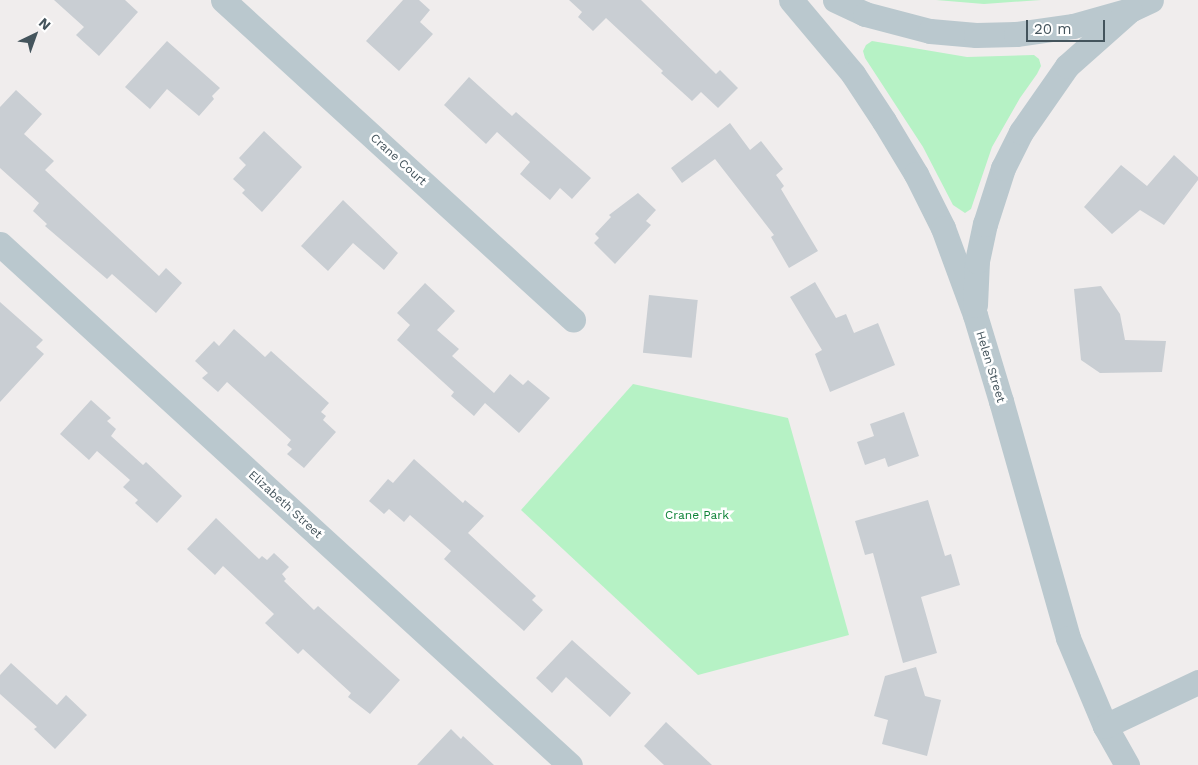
<!DOCTYPE html>
<html>
<head>
<meta charset="utf-8">
<style>
  body { margin:0 }
  #map { position:relative; width:1198px; height:765px; overflow:hidden; background:#f0eded; font-family:"Work Sans",sans-serif }
  div>[style] { position:absolute }
  [style*='--x'] { left:calc(var(--x)*1px); top:calc(var(--y)*1px); width:calc(var(--w)*1px); rotate:calc(var(--a)*1deg) }
  .green>* { inset:0; background:#b6f2c5 }
  .building>* { inset:0; background:#c9ced3; transform-origin:0 0 }
  .minor>* { height:25px; margin:-12.5px; padding:0 12.5px; transform-origin:12.5px; border-radius:12.5px; background:#bac8ce }
  span { translate:-50% -50%; white-space:nowrap; text-align:center; line-height:1.15; -webkit-text-stroke:5px #fff; paint-order:stroke }
  .street-label { font-size:12px; color:#44545c }
  .park-label { font-size:12px; color:#0f8338 }
  .north { position:absolute; left:10px; top:10px; width:50px; height:50px; -webkit-text-stroke:4px #fff; paint-order:stroke; rotate:42deg; font-size:14px; font-weight:700; line-height:20px; text-align:center; color:#44545c }
  .north::after { content:''; display:block; margin:auto; width:18px; height:22px; background:#44545c; clip-path:polygon(50% 0,100% 100%,50% 72%,0 100%) }
  .scale { position:absolute; left:1026px; top:20px; width:79px; height:22px; box-sizing:border-box; border:2px solid #44545c; border-top:0; padding-left:6px; font-size:15px; line-height:18px; white-space:nowrap; color:#44545c; -webkit-text-stroke:4px #fff; paint-order:stroke }
</style>
</head>
<body>
<div id="map">
  <div class="green">
    <div style="clip-path:polygon(936px 0,1041px 0,984px 4px)"></div>
    <div style="clip-path:polygon(872px 41px,967px 57px,1034px 55px,1039px 59px,1041px 66px,1037px 74px,1020px 98px,992px 147px,971px 209px,965px 213px,953px 205px,923px 147px,865px 58px,863px 51px,866px 45px)"></div>
    <div style="clip-path:polygon(633px 384px,788px 418px,849px 635px,698px 675px,521px 510px)"></div>
  </div>
  <div class="building">
    <div style="clip-path:polygon(54px 0,125px 0,138px 12px,99px 56px,76px 35px,84px 27px)"></div>
    <div style="clip-path:polygon(403px 0,419px 0,430px 10px,420px 22px,433px 34px,399px 71px,366px 41px)"></div>
    <div style="clip-path:polygon(569px 0,641px 0,716px 74px,720px 70px,738px 88px,718px 108px,701px 92px,692px 101px,661px 73px,663px 71px,606px 18px,593px 31px,578px 17px,582px 12px)"></div>
    <div style="clip-path:polygon(167px 41px,220px 88px,212px 96px,214px 99px,199px 116px,167px 89px,150px 109px,125px 87px)"></div>
    <div style="clip-path:polygon(469px 77px,512px 116px,516px 112px,591px 178px,572px 199px,560px 188px,550px 200px,520px 174px,530px 162px,497px 132px,486px 144px,444px 105px)"></div>
    <div style="clip-path:polygon(16px 90px,42px 114px,24px 134px,54px 161px,45px 170px,159px 276px,166px 268px,182px 283px,156px 313px,112px 274px,107px 279px,45px 226px,47px 224px,33px 211px,39px 203px,0 168px,0 107px)"></div>
    <div style="clip-path:polygon(730px 123px,750px 150px,761px 141px,783px 169px,776px 175px,784px 186px,781px 189px,818px 251px,789px 268px,771px 237px,774px 235px,715px 159px,682px 183px,671px 168px)"></div>
    <div style="clip-path:polygon(264px 131px,302px 167px,262px 212px,242px 193px,245px 190px,233px 179px,246px 165px,239px 158px)"></div>
    <div style="clip-path:polygon(1174px 155px,1198px 177px,1198px 180px,1164px 225px,1140px 210px,1112px 234px,1084px 207px,1121px 165px,1147px 186px)"></div>
    <div style="clip-path:polygon(638px 193px,656px 210px,646px 221px,651px 225px,615px 264px,594px 243px,599px 238px,595px 234px,611px 217px,609px 215px)"></div>
    <div style="clip-path:polygon(343px 200px,398px 253px,384px 270px,353px 243px,328px 271px,301px 246px)"></div>
    <div style="clip-path:polygon(815px 282px,836px 318px,846px 314px,854px 333px,878px 323px,895px 365px,830px 392px,815px 354px,822px 350px,790px 297px)"></div>
    <div style="clip-path:polygon(425px 283px,455px 311px,437px 330px,459px 349px,452px 356px,494px 393px,510px 374px,523px 385px,528px 380px,550px 398px,519px 433px,485px 403px,474px 416px,451px 396px,454px 392px,397px 340px,410px 325px,397px 313px)"></div>
    <div style="clip-path:polygon(1101px 286px,1120px 314px,1125px 340px,1166px 341px,1162px 372px,1100px 373px,1081px 360px,1074px 289px)"></div>
    <div style="left:649px;top:295px;width:49px;height:58px;rotate:6deg"></div>
    <div style="clip-path:polygon(0 302px,43px 340px,36px 347px,44px 354px,0 402px)"></div>
    <div style="clip-path:polygon(234px 329px,265px 357px,271px 351px,329px 403px,321px 412px,326px 416px,323px 420px,336px 432px,304px 468px,287px 454px,292px 449px,287px 445px,291px 440px,227px 382px,218px 392px,202px 378px,208px 373px,195px 361px,214px 341px,219px 346px)"></div>
    <div style="clip-path:polygon(91px 400px,111px 418px,107px 421px,116px 429px,111px 436px,143px 465px,146px 462px,182px 496px,157px 523px,135px 503px,138px 500px,123px 487px,130px 480px,97px 451px,89px 460px,60px 434px)"></div>
    <div style="clip-path:polygon(904px 412px,919px 456px,888px 467px,885px 458px,865px 465px,857px 442px,874px 436px,870px 424px)"></div>
    <div style="clip-path:polygon(414px 459px,463px 503px,465px 500px,484px 516px,468px 533px,536px 596px,532px 600px,543px 610px,524px 631px,444px 559px,451px 551px,410px 515px,404px 522px,389px 509px,384px 514px,369px 501px,388px 479px,393px 483px)"></div>
    <div style="clip-path:polygon(928px 500px,945px 556px,951px 554px,960px 585px,921px 597px,937px 653px,903px 663px,873px 553px,865px 555px,855px 521px)"></div>
    <div style="clip-path:polygon(216px 518px,259px 559px,262px 556px,267px 560px,274px 553px,289px 567px,282px 574px,286px 579px,284px 581px,314px 610px,318px 606px,400px 680px,370px 714px,348px 697px,351px 693px,303px 649px,298px 654px,265px 623px,274px 614px,223px 566px,215px 575px,187px 549px)"></div>
    <div style="clip-path:polygon(572px 640px,631px 693px,610px 717px,566px 677px,552px 693px,536px 678px)"></div>
    <div style="clip-path:polygon(11px 663px,57px 705px,66px 695px,87px 715px,55px 749px,34px 729px,37px 727px,0 694px,0 675px)"></div>
    <div style="clip-path:polygon(916px 667px,925px 696px,941px 700px,927px 756px,882px 744px,888px 720px,874px 716px,885px 676px)"></div>
    <div style="clip-path:polygon(666px 722px,712px 765px,664px 765px,644px 746px)"></div>
    <div style="clip-path:polygon(451px 729px,461px 739px,463px 736px,494px 765px,417px 765px)"></div>
  </div>
  <div class="minor">
    <div style="--x:223;--y:0;--w:474;--a:42.4"></div>
    <div style="--x:791;--y:0;--w:97;--a:50"></div>
    <div style="--x:853;--y:74;--w:56;--a:56.6"></div>
    <div style="--x:884;--y:121;--w:62;--a:58.9"></div>
    <div style="--x:916;--y:174;--w:60;--a:63.4"></div>
    <div style="--x:943;--y:228;--w:93;--a:69.8"></div>
    <div style="--x:975;--y:315;--w:90;--a:73.2"></div>
    <div style="--x:1001;--y:401;--w:246;--a:74.2"></div>
    <div style="--x:1068;--y:638;--w:95;--a:67.2"></div>
    <div style="--x:1105;--y:726;--w:45;--a:60.6"></div>
    <div style="--x:835;--y:0;--w:33;--a:25"></div>
    <div style="--x:865;--y:14;--w:67;--a:14.7"></div>
    <div style="--x:930;--y:31;--w:46;--a:5"></div>
    <div style="--x:976;--y:35;--w:40;--a:-1.4"></div>
    <div style="--x:1016;--y:34;--w:58;--a:-8"></div>
    <div style="--x:1073;--y:26;--w:59;--a:-15.7"></div>
    <div style="--x:1130;--y:10;--w:23;--a:-25"></div>
    <div style="--x:0;--y:244;--w:772;--a:42.43"></div>
    <div style="--x:975;--y:305;--w:44;--a:-87.4"></div>
    <div style="--x:977;--y:261;--w:38;--a:-78"></div>
    <div style="--x:985;--y:224;--w:59;--a:-72.2"></div>
    <div style="--x:1003;--y:168;--w:40;--a:-63.4"></div>
    <div style="--x:1021;--y:132;--w:80;--a:-55.1"></div>
    <div style="--x:1067;--y:66;--w:84;--a:-41.6"></div>
    <div style="--x:1105;--y:726;--w:103;--a:-25.3"></div>
  </div>
  <div class="street-label">
    <span style="left:398px;top:160px;rotate:42deg">Crane Court</span>
    <span style="left:990px;top:367px;rotate:73deg">Helen Street</span>
    <span style="left:285px;top:505px;rotate:42deg">Elizabeth Street</span>
  </div>
  <div class="park-label">
    <span style="left:697px;top:516px">Crane Park</span>
  </div>
  <div class="north">N</div>
  <div class="scale">20 m</div>
</div>
</body>
</html>
